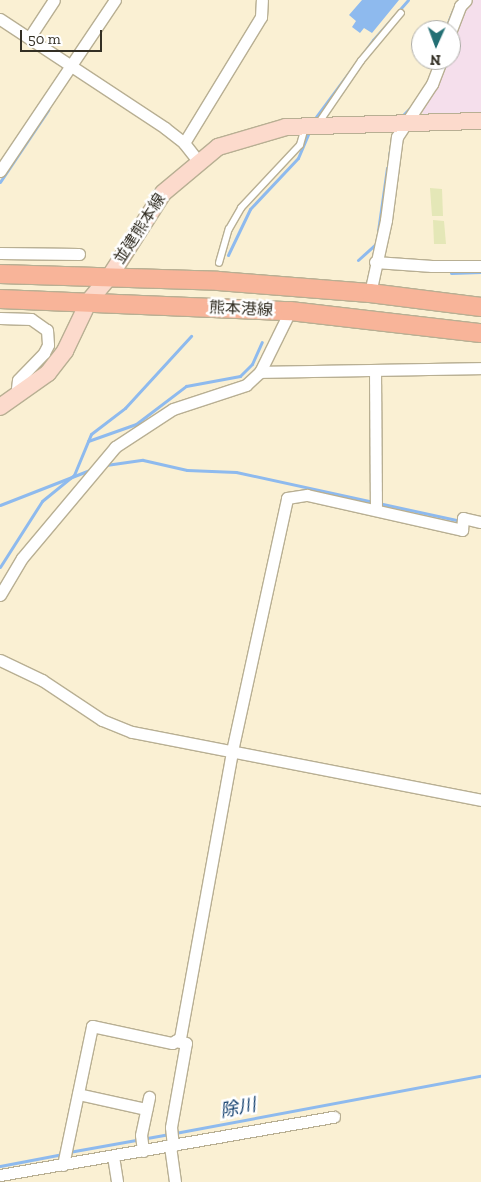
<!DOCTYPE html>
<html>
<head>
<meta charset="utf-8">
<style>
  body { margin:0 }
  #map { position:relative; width:481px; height:1182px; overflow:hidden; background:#faf0d3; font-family:"Zilla Slab","Noto Sans JP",serif }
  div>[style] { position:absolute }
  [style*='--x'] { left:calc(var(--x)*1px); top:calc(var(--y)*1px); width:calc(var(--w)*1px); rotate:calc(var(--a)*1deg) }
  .education>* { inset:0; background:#f5dfec }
  .green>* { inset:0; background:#e4e7b7 }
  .water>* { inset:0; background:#8ebaee }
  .stream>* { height:3px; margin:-1.5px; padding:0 1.5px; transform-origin:1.5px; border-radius:1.5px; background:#8ebaee }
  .roads { filter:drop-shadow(1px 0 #b8af93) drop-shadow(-1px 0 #b8af93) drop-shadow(0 1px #b8af93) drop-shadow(0 -1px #b8af93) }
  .lane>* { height:5.5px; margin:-2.75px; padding:0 2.75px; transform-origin:2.75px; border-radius:2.75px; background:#fff }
  .street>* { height:11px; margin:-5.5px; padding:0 5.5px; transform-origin:5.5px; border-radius:5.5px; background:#fff }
  .secondary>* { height:16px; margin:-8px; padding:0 8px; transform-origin:8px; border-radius:8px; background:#fcdacc }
  .primary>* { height:18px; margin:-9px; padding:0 9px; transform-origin:9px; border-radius:9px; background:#f8b499 }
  span { translate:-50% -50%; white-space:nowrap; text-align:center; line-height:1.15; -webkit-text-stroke:5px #fff; paint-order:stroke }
  .street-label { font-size:16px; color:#332f24 }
  .water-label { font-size:18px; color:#113e6d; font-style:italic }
  .north { position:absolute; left:411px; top:20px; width:50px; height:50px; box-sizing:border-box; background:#fff; border:1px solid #adaca7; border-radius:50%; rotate:182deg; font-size:14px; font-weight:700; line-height:20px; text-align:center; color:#332f24 }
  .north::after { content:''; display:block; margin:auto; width:18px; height:22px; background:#236f74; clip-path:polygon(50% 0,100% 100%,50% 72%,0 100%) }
  .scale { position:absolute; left:20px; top:30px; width:82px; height:22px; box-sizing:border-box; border:2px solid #332f24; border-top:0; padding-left:6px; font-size:15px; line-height:18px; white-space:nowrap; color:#332f24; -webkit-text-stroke:4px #fff; paint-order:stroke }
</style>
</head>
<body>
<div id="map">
  <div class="education">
    <div style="clip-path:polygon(471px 0,481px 0,481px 115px,423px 116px,422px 109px,447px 60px,451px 60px,459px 17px)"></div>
  </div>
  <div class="green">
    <div style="clip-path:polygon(430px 188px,442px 189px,443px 216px,432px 216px)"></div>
    <div style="clip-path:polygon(433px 220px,444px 221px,446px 244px,434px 244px)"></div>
  </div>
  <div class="water">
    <div style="clip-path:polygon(362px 0,399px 0,372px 33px,364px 28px,360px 33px,352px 27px,356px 21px,349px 15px)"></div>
  </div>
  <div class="stream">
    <div style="--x:445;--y:30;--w:22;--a:-68"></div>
    <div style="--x:401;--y:117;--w:14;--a:-45"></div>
    <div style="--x:313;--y:121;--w:101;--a:-53.5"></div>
    <div style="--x:373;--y:40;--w:53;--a:-48.8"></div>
    <div style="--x:389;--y:156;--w:28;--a:-80"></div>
    <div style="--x:0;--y:182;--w:87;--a:-56.3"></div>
    <div style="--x:378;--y:231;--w:64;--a:-81.9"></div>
    <div style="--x:228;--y:255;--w:51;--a:-64.4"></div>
    <div style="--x:250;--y:209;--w:70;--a:-46.7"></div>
    <div style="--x:298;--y:158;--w:28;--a:-67"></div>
    <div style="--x:358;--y:260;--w:24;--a:-42"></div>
    <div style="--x:451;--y:273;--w:30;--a:-2"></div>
    <div style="--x:88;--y:441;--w:51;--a:-19.5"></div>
    <div style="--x:136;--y:424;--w:63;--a:-37.2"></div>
    <div style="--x:186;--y:386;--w:55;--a:-10.5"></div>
    <div style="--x:240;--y:376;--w:17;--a:-45"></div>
    <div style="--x:252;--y:364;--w:24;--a:-66"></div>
    <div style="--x:106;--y:465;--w:37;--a:-8"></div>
    <div style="--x:143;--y:460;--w:45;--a:12.8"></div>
    <div style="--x:187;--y:470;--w:49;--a:2.3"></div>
    <div style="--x:236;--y:472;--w:229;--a:12.3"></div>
    <div style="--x:0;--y:505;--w:97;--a:-21.3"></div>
    <div style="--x:0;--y:567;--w:78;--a:-57.5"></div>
    <div style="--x:42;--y:501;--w:41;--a:-39.1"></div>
    <div style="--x:74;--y:475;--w:44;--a:-67.5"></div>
    <div style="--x:91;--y:434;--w:43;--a:-37.4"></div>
    <div style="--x:125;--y:408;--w:98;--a:-47.5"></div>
    <div style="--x:175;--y:1133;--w:311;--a:-10.6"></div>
    <div style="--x:69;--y:1152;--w:102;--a:-10.2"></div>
    <div style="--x:0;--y:1166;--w:64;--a:-10.8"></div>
  </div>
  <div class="roads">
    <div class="lane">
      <div style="--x:318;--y:124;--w:76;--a:-55.7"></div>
      <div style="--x:361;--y:61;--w:62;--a:-50.2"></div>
      <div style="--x:219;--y:263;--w:35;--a:-74"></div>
      <div style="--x:229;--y:229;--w:24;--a:-60"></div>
      <div style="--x:241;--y:208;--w:86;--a:-46.9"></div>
      <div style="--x:300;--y:145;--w:18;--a:-74"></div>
    </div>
    <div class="street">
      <div style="--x:0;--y:19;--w:198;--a:33.4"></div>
      <div style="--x:165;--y:128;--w:24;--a:38"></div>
      <div style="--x:184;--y:143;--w:23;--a:52"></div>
      <div style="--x:451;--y:30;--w:26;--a:-69"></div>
      <div style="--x:460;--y:6;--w:8;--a:-45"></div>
      <div style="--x:29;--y:38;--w:45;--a:-56.7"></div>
      <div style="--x:184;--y:143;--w:148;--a:-58.6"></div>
      <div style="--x:261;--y:17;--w:17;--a:-87"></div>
      <div style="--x:0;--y:171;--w:206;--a:-56.1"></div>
      <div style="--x:0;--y:253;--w:79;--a:0.7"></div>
      <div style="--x:375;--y:262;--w:57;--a:4"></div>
      <div style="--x:432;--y:266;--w:49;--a:0"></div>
      <div style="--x:370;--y:293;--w:75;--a:-77.6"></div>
      <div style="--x:386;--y:220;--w:84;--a:-82.5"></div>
      <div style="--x:397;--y:137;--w:64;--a:-56.6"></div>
      <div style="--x:432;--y:84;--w:26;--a:-69"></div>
      <div style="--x:0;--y:318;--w:31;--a:2"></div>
      <div style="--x:31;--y:319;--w:19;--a:35"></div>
      <div style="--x:47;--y:330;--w:15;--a:86"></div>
      <div style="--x:48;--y:345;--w:9;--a:117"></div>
      <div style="--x:44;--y:353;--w:37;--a:134"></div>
      <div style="--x:18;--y:380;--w:17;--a:97"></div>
      <div style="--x:375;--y:370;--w:139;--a:89.6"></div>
      <div style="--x:260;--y:372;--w:221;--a:-1"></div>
      <div style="--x:0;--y:595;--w:43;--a:-59.3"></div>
      <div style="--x:22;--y:558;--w:145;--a:-50"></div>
      <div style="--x:115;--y:447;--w:69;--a:-33.2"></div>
      <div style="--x:173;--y:409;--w:77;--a:-18.2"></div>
      <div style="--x:246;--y:385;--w:19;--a:-43"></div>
      <div style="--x:260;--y:372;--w:68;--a:-63.8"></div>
      <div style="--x:0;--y:660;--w:47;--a:25.5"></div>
      <div style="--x:42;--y:680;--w:72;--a:33.7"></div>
      <div style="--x:102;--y:720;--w:32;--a:22"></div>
      <div style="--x:132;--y:732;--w:356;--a:11"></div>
      <div style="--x:78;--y:1094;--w:70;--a:12.4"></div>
      <div style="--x:170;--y:1146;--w:36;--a:82"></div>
      <div style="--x:173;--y:1146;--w:19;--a:-96"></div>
      <div style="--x:171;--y:1127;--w:85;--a:-79.9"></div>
      <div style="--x:186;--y:1043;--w:11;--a:-170"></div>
      <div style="--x:143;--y:1151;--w:16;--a:-97"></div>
      <div style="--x:141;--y:1135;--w:39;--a:-78"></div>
      <div style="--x:113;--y:1156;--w:26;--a:81"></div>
      <div style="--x:63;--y:1165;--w:142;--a:-78.2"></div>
      <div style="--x:92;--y:1026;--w:82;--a:12"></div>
      <div style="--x:172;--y:1043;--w:9;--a:-32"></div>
      <div style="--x:180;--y:1038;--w:292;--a:-79.7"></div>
      <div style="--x:232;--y:751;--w:259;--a:-77.7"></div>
      <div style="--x:287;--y:498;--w:20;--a:-9"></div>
      <div style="--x:307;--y:495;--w:159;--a:12.7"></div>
      <div style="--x:462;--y:530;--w:12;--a:-85"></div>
      <div style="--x:463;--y:518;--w:18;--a:13"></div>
      <div style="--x:0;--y:1175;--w:339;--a:-9.9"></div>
    </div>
    <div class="secondary">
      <div style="--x:0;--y:407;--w:59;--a:-35.3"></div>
      <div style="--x:48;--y:373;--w:28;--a:-52"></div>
      <div style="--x:65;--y:351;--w:55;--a:-64.4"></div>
      <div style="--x:89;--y:301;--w:33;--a:-50"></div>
      <div style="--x:110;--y:276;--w:98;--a:-57.4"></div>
      <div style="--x:163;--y:193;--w:72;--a:-39.9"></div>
      <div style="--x:218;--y:147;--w:71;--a:-16.4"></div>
      <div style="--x:286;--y:127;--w:195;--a:-1.8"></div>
    </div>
    <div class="primary">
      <div style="--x:0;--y:274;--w:218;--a:1.8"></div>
      <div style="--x:218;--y:281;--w:152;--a:4.5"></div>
      <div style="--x:370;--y:293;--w:112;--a:7.2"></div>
      <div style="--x:0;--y:299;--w:290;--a:2.4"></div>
      <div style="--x:290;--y:311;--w:192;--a:6.6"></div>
    </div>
  </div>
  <div class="street-label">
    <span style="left:140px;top:229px;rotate:-57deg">並建熊本線</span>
    <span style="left:241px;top:309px;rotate:3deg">熊本港線</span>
  </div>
  <div class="water-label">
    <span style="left:238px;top:1108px;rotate:-11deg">除川</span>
  </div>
  <div class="north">N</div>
  <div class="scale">50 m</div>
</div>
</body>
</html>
